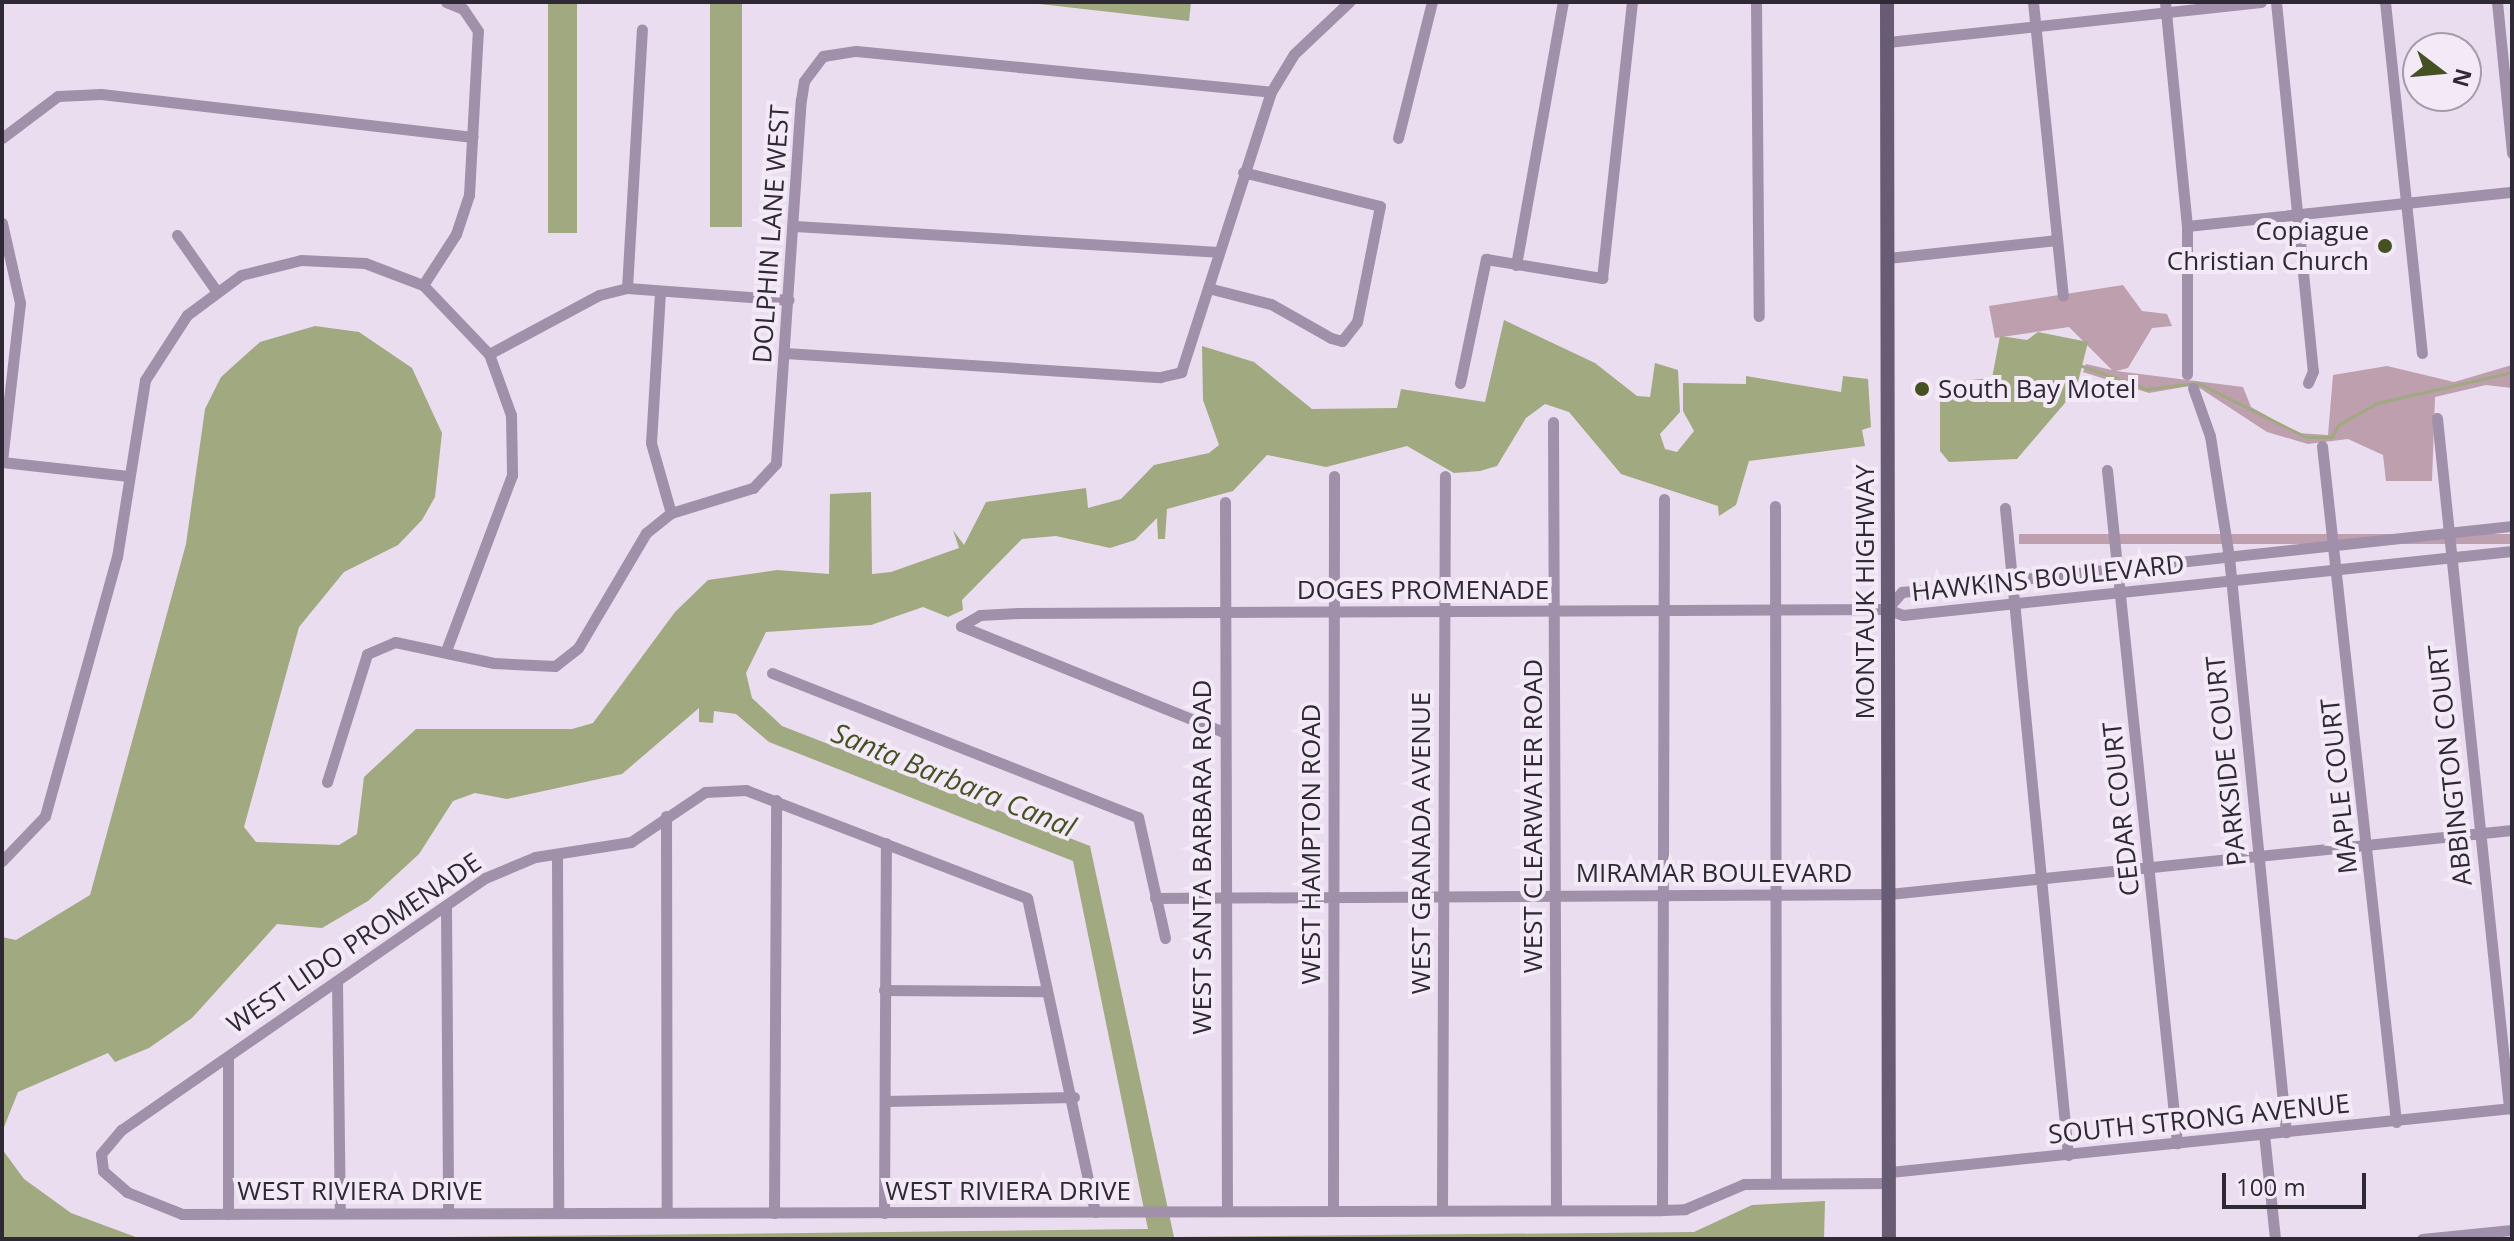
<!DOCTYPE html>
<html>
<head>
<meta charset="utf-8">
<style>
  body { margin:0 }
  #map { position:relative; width:2514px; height:1241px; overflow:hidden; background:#eaddef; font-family:"Open Sans",sans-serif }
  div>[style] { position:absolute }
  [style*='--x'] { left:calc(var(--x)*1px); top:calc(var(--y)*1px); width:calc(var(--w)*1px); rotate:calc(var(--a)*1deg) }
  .green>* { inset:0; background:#bd9fae; transform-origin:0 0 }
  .water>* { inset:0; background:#a0a97f; transform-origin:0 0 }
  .stream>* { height:3px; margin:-1.5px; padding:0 1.5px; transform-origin:1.5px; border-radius:1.5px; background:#a0a97f }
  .minor>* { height:11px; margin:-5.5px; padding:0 5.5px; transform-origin:5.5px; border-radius:5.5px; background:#a090a9 }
  .major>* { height:14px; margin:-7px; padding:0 7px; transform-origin:7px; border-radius:7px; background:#685c75 }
  .dots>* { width:22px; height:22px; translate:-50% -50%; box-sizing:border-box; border:4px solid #f3e9f7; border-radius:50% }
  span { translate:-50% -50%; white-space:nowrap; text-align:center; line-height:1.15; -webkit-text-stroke:8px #f3e9f7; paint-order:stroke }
  .poi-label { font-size:26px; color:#2e2934 }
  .right { translate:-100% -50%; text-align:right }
  .left { translate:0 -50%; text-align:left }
  .street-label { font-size:26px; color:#2e2934 }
  .water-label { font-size:28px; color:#465123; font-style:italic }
  .frame { position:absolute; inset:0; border:4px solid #2e2934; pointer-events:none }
  .north { position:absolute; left:2402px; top:32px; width:80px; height:80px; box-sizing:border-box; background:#f3e9f7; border:2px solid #a49ca9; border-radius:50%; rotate:106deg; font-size:22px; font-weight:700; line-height:32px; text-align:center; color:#2e2934 }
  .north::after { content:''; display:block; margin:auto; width:28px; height:36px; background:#465123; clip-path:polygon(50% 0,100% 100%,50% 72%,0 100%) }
  .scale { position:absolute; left:2222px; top:1173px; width:144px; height:36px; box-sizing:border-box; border:4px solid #2e2934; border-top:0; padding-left:10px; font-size:24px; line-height:28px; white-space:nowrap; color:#2e2934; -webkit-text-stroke:6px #f3e9f7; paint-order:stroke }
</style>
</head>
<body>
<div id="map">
  <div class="green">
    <div style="clip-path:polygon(2123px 285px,2142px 311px,2167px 314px,2172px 326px,2152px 328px,2128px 368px,2116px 371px,2243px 387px,2251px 407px,2298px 433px,2328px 435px,2333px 375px,2387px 366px,2454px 382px,2512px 365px,2512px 388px,2486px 385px,2435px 397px,2432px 481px,2386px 481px,2383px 455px,2348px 439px,2308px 444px,2267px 432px,2195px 385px,2149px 393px,2083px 372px,2086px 364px,2112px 370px,2069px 327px,1995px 338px,1989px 306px)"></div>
    <div style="left:2512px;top:534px;width:10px;height:493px;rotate:90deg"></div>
  </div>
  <div class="water">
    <div style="left:548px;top:2px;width:29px;height:231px"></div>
    <div style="left:710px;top:2px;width:32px;height:225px"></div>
    <div style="clip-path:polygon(1022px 2px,1191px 2px,1189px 21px)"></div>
    <div style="clip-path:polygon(1504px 320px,1595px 363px,1637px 396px,1650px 397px,1655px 363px,1678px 370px,1680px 412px,1660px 434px,1665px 449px,1677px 452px,1694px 431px,1683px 411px,1683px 383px,1746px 384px,1746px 376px,1841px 392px,1843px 376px,1868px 379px,1871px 427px,1862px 430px,1865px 446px,1749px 461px,1736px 505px,1719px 516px,1718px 506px,1621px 474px,1569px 412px,1545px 404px,1526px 418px,1497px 466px,1480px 471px,1454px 473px,1407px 446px,1326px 467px,1267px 455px,1233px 491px,1167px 509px,1165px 539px,1158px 539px,1157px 518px,1135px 540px,1110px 548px,1056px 536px,1022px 539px,962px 600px,963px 610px,948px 617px,923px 607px,871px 625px,766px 632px,746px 673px,752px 698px,782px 726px,1090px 846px,1174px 1237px,1694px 1232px,1752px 1205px,1825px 1201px,1824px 1239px,275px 1239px,1148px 1229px,1073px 861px,769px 742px,736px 714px,714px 711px,713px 723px,699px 722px,699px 708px,622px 774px,507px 799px,475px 793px,453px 801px,419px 854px,368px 901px,322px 928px,277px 924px,192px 1018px,149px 1048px,115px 1062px,108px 1053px,18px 1092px,2px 1132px,2px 937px,16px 940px,90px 895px,186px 544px,205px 409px,221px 377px,260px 342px,315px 326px,359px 332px,412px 368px,442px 433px,435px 497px,422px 520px,398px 545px,344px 572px,299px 627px,244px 827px,256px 842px,339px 845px,357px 834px,364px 777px,416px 729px,572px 729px,593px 723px,675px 612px,708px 580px,777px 570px,829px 574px,830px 494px,871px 492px,872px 574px,891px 572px,959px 548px,953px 530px,964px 545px,986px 502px,1086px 488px,1088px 508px,1121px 499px,1154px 465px,1209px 453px,1219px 445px,1203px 400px,1202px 346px,1254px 362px,1312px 409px,1397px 408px,1401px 389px,1485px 402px)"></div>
    <div style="clip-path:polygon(2038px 332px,2088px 342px,2076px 390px,2017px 459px,1949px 462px,1940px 451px,1940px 383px,1992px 378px,2000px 336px,2027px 340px)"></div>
    <div style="clip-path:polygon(2px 1149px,24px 1179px,71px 1213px,141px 1239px,2px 1239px)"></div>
  </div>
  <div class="stream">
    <div style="--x:2082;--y:366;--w:68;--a:19.8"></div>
    <div style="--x:2146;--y:389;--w:52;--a:-6.6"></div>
    <div style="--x:2198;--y:383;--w:121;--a:26.6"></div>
    <div style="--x:2306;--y:437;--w:26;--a:0"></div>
    <div style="--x:2332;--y:437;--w:13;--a:-63"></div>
    <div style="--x:2338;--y:425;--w:45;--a:-29.4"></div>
    <div style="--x:2377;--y:403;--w:139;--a:-12.9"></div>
  </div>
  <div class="minor">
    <div style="--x:1756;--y:2;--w:314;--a:89.5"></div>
    <div style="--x:2033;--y:2;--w:295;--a:84.2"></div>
    <div style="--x:2165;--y:2;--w:225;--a:84.4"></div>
    <div style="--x:2187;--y:226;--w:148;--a:90"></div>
    <div style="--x:2276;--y:2;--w:371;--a:84.3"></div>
    <div style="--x:2313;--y:371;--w:13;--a:113"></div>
    <div style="--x:2385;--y:2;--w:353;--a:84"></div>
    <div style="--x:2497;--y:2;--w:152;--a:84.3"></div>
    <div style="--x:1888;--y:42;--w:375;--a:-6.1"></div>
    <div style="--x:2;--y:138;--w:70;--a:-36.9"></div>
    <div style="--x:58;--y:96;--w:43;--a:-2.7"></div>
    <div style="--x:101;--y:94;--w:374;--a:6.6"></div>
    <div style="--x:1398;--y:138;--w:140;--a:-76"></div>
    <div style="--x:2;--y:223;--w:82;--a:77.3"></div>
    <div style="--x:20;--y:303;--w:160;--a:96.5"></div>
    <div style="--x:795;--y:226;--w:424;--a:3.5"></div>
    <div style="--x:2187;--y:226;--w:327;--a:-6"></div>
    <div style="--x:177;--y:235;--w:66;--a:54.9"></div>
    <div style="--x:1888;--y:258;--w:170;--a:-6.1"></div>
    <div style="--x:1516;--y:265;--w:267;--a:-79.9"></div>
    <div style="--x:423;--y:285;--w:61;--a:-57.1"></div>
    <div style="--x:456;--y:234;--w:41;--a:-71.6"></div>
    <div style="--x:469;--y:195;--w:164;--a:-86.9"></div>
    <div style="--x:478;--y:31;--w:27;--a:-124"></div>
    <div style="--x:463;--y:9;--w:18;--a:-158"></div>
    <div style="--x:627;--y:288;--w:259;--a:-86.7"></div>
    <div style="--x:1208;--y:288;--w:65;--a:14.3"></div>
    <div style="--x:1271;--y:304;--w:69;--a:29.5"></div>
    <div style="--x:1331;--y:338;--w:11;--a:15"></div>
    <div style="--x:1342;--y:341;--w:24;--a:-52"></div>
    <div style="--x:1357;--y:322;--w:118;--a:-78.8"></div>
    <div style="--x:1380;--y:206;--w:141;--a:-166.1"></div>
    <div style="--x:660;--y:292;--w:151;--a:93.4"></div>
    <div style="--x:651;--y:443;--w:73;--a:74.1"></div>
    <div style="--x:785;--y:353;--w:376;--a:3.7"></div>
    <div style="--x:1160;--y:377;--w:22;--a:-13"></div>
    <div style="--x:1181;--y:372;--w:294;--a:-72.2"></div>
    <div style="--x:1271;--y:92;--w:44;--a:-58.8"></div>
    <div style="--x:1294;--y:54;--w:76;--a:-43.4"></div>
    <div style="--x:489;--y:354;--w:125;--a:-28.2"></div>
    <div style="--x:599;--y:295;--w:29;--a:-14"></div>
    <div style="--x:627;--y:288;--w:162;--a:4.2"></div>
    <div style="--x:1460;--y:383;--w:127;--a:-78.2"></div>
    <div style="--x:1486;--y:259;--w:118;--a:9.3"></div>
    <div style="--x:1602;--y:278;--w:278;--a:-83.8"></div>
    <div style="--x:2193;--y:388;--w:51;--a:70.5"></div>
    <div style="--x:2210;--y:436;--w:122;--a:81.1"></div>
    <div style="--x:2229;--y:557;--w:578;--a:84.34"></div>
    <div style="--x:2437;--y:418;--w:694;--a:84.04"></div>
    <div style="--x:1553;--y:422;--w:788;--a:89.78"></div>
    <div style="--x:2322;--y:446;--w:680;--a:83.75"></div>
    <div style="--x:2;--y:462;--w:127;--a:6.3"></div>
    <div style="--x:2107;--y:470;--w:677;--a:84.06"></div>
    <div style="--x:1225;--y:502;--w:709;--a:89.84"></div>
    <div style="--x:1775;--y:506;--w:677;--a:89.92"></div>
    <div style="--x:2005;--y:508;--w:650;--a:84.44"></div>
    <div style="--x:1887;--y:609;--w:23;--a:-49"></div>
    <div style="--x:1902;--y:592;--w:614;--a:-6.18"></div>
    <div style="--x:961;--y:626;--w:22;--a:-30"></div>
    <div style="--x:980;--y:615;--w:39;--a:-3"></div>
    <div style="--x:1019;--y:613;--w:868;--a:-0.26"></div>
    <div style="--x:1887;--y:609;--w:17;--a:21"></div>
    <div style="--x:1903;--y:615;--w:612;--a:-6"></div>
    <div style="--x:961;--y:626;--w:284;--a:22"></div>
    <div style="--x:772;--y:673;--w:393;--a:21.5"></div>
    <div style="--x:1138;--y:817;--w:124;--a:77.4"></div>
    <div style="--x:327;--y:782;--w:134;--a:-72.6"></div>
    <div style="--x:367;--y:654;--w:30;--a:-23"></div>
    <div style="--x:395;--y:642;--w:101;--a:12"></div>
    <div style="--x:494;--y:663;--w:61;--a:2.8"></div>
    <div style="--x:555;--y:666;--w:29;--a:-38"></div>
    <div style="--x:578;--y:648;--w:134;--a:-59.4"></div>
    <div style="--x:646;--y:533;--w:32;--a:-39"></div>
    <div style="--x:671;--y:513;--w:86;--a:-17"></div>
    <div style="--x:753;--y:488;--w:34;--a:-47"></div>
    <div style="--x:776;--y:463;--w:364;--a:-86.1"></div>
    <div style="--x:801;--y:100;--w:19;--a:-81"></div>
    <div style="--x:804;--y:81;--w:31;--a:-53"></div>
    <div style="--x:823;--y:56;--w:33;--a:-9"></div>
    <div style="--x:856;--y:51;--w:417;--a:5.6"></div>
    <div style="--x:666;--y:816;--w:396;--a:89.9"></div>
    <div style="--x:557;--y:856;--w:356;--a:89.8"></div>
    <div style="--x:2;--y:861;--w:62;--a:-46.3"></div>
    <div style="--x:45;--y:816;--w:269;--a:-74.5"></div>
    <div style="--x:117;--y:557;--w:179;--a:-81"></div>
    <div style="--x:145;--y:380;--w:77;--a:-57.1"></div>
    <div style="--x:187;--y:315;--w:67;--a:-36.5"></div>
    <div style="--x:241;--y:275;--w:62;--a:-14"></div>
    <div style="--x:301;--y:260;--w:64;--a:2.7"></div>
    <div style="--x:365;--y:263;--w:62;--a:20.8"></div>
    <div style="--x:423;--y:285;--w:95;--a:46.3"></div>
    <div style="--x:489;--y:354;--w:65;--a:70.2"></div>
    <div style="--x:511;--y:415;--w:60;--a:89"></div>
    <div style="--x:512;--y:475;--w:188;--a:110.6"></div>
    <div style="--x:1155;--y:898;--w:734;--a:-0.31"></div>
    <div style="--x:1889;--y:894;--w:626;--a:-5.87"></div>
    <div style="--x:446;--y:906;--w:307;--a:89.6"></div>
    <div style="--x:337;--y:981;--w:232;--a:89.3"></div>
    <div style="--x:884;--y:990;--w:162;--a:0.4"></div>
    <div style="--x:228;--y:1057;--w:157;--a:90"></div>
    <div style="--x:885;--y:1101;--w:189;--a:-1.2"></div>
    <div style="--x:2264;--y:1134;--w:106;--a:84"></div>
    <div style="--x:1890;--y:1172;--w:625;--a:-5.87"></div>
    <div style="--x:1442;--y:1210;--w:734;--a:-89.77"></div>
    <div style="--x:1662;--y:1210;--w:711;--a:-89.84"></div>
    <div style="--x:1333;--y:1211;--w:735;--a:-89.92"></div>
    <div style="--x:1095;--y:1212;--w:321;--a:-102.2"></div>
    <div style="--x:1027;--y:898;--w:301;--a:-159"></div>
    <div style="--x:746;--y:790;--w:41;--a:177.2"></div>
    <div style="--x:705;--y:792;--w:89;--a:146"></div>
    <div style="--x:631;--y:842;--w:97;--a:171.1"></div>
    <div style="--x:535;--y:857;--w:54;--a:157.2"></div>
    <div style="--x:485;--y:878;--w:443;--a:145.3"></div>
    <div style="--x:121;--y:1130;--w:31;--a:130"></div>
    <div style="--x:101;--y:1154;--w:17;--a:83"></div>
    <div style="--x:103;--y:1171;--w:32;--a:41"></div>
    <div style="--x:127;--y:1192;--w:59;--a:21.8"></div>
    <div style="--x:182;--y:1214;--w:1480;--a:-0.15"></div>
    <div style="--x:1662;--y:1210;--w:23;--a:-2"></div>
    <div style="--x:1685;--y:1209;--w:64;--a:-23"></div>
    <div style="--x:1744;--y:1184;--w:145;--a:-0.4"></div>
    <div style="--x:774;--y:1213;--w:413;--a:-89.7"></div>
    <div style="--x:884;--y:1213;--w:370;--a:-89.7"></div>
    <div style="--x:2422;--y:1239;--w:90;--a:-5.7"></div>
  </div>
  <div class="major">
    <div style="--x:1887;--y:2;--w:1237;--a:89.91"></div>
  </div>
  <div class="dots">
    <div style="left:2385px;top:246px;background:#465123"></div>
    <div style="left:1922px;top:389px;background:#465123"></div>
  </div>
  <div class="poi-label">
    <span class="right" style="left:2369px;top:246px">Copiague<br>Christian Church</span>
    <span class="left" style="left:1938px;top:389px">South Bay Motel</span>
  </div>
  <div class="street-label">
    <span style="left:771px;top:234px;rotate:-86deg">DOLPHIN LANE WEST</span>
    <span style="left:2048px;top:578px;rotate:-6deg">HAWKINS BOULEVARD</span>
    <span style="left:1423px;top:590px">DOGES PROMENADE</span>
    <span style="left:1865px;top:592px;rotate:-90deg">MONTAUK HIGHWAY</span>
    <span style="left:2226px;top:761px;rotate:-96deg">PARKSIDE COURT</span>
    <span style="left:2450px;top:765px;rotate:-96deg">ABBINGTON COURT</span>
    <span style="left:2339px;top:786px;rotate:-96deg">MAPLE COURT</span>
    <span style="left:2121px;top:809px;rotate:-96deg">CEDAR COURT</span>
    <span style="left:1533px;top:816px;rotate:-90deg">WEST CLEARWATER ROAD</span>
    <span style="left:1421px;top:843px;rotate:-90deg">WEST GRANADA AVENUE</span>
    <span style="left:1311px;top:844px;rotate:-90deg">WEST HAMPTON ROAD</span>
    <span style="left:1202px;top:857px;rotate:-90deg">WEST SANTA BARBARA ROAD</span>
    <span style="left:1714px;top:873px">MIRAMAR BOULEVARD</span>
    <span style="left:354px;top:943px;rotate:-34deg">WEST LIDO PROMENADE</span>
    <span style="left:2199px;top:1119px;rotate:-6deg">SOUTH STRONG AVENUE</span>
    <span style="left:360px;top:1191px">WEST RIVIERA DRIVE</span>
    <span style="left:1008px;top:1191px">WEST RIVIERA DRIVE</span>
  </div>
  <div class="water-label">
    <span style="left:954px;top:779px;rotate:22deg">Santa Barbara Canal</span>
  </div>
  <div class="frame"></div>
  <div class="north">N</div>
  <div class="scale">100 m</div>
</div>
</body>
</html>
